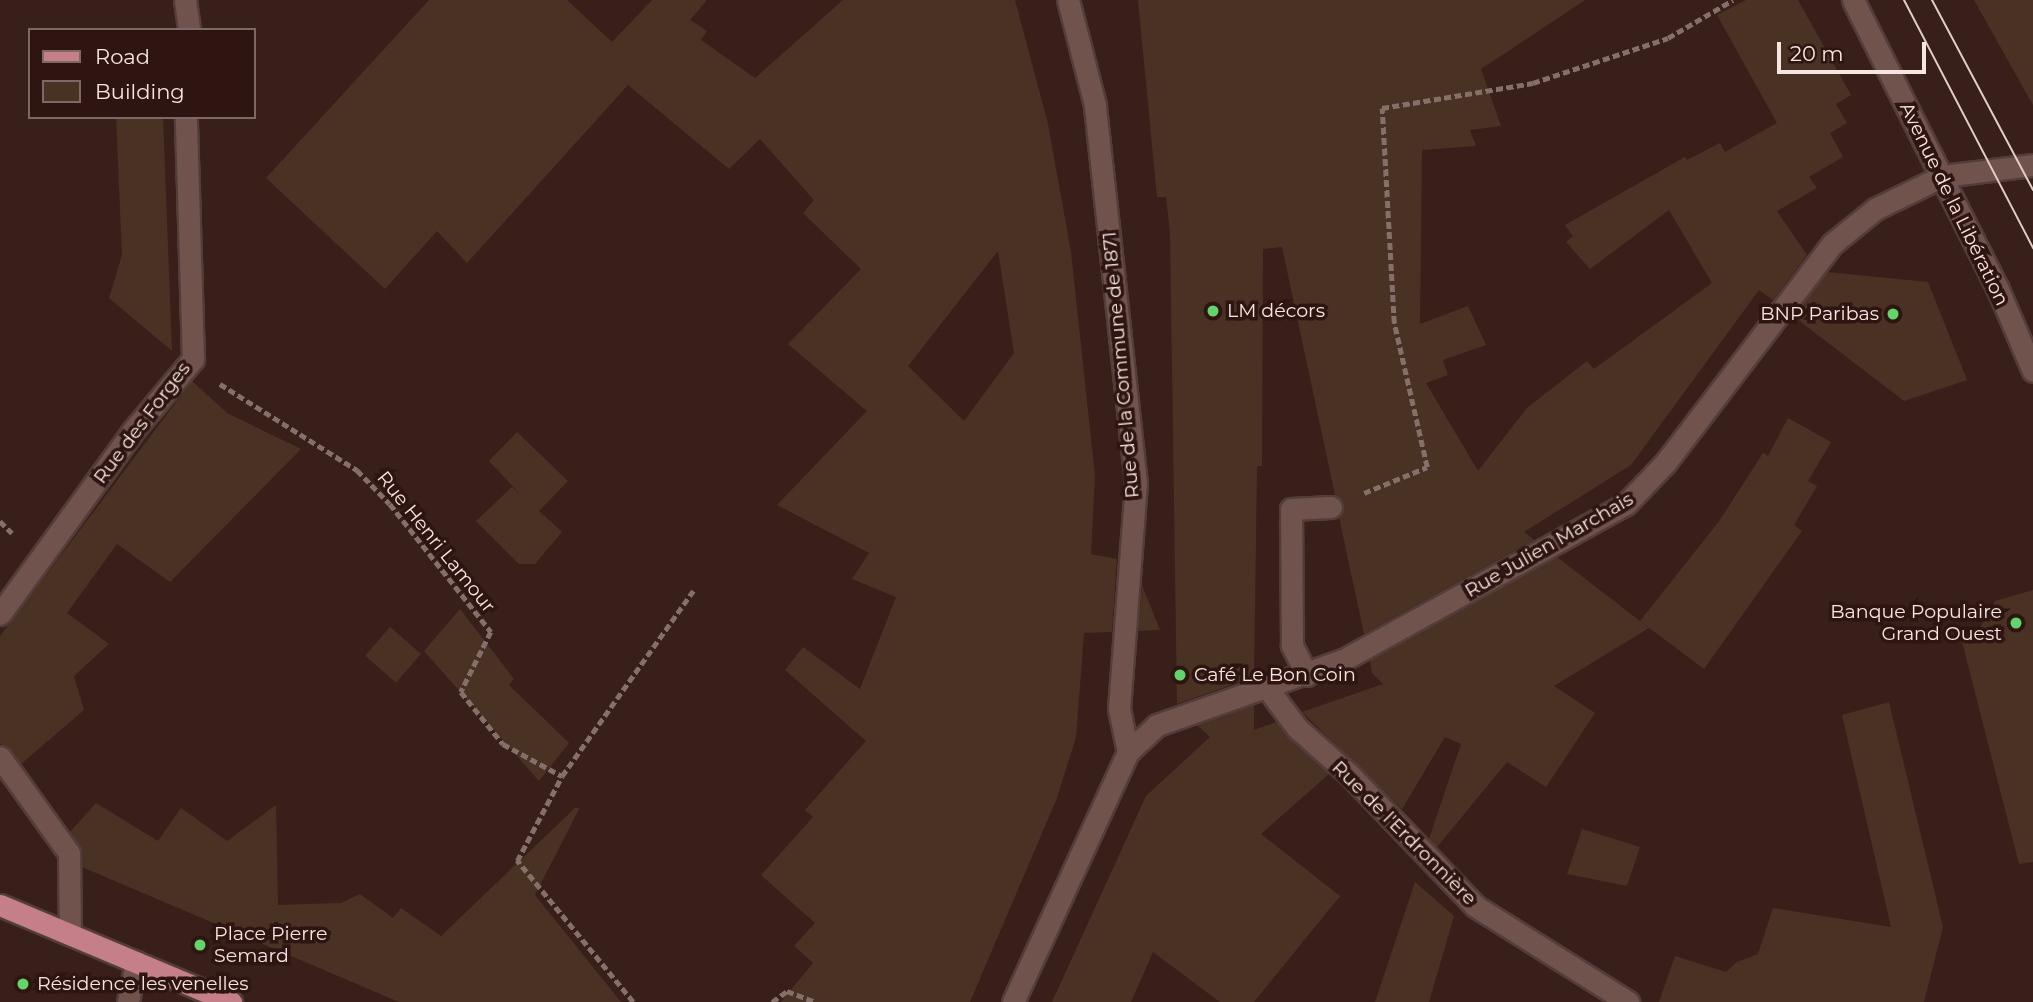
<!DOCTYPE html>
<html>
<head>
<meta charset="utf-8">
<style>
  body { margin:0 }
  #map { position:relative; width:2033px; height:1002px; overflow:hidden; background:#391f1a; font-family:Montserrat,sans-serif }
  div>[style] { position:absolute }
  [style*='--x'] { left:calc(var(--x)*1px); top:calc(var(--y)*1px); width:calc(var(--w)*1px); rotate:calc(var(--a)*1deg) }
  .building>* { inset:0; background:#493223; transform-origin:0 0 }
  .path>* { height:4.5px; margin-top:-2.25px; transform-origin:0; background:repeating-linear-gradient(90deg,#866f6b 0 7px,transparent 0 10.5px) }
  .roads { filter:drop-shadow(2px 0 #533d3a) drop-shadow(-2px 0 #533d3a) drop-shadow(0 2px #533d3a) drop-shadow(0 -2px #533d3a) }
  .minor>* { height:21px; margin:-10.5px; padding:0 10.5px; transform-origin:10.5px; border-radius:10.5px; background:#71534d }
  .major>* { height:21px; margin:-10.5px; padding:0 10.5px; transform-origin:10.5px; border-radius:10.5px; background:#c47f88 }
  .tram>* { height:2px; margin:-1px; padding:0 1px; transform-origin:1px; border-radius:1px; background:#e0cdc8 }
  .dots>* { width:19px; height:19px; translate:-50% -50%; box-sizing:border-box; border:4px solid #2e1511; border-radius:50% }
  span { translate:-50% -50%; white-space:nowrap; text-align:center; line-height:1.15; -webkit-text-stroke:7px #2e1511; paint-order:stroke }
  .street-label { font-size:19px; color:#f7e5e1 }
  .poi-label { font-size:19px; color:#f7e5e1 }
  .left { translate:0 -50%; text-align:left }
  .right { translate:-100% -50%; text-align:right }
  .legend { position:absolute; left:28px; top:28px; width:228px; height:91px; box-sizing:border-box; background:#2e1511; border:2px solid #7e6864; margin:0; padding:9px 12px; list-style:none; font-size:21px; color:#f7e5e1 }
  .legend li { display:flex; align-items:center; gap:14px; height:35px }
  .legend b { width:35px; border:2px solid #7e6864 }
  .scale { position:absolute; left:1777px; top:42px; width:149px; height:32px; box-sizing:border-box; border:4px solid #f7e5e1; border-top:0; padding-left:9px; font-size:21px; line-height:24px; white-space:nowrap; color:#f7e5e1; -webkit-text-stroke:5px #2e1511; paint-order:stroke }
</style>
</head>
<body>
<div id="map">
  <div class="building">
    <div style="clip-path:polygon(evenodd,429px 0,567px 0,612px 42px,652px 0,707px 0,690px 20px,707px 31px,701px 40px,755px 78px,843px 0,1015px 0,1048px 124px,1071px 252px,1095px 476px,1091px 554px,1117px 559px,1112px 632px,1084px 633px,1076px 737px,1057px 798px,970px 1002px,781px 1002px,813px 963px,794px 946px,815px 923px,761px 875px,813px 817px,805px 810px,866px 741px,785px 670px,803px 647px,860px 689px,896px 597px,852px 579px,869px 553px,777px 505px,867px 411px,788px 344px,861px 269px,803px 213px,814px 200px,760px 139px,729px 169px,628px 85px,467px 263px,437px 231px,385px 289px,266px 178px,429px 0,998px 251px,1014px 353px,964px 421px,908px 366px,998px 251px)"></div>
    <div style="clip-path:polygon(1138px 0,1585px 0,1481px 69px,1501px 126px,1470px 130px,1476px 146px,1422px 150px,1420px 324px,1468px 306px,1486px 345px,1443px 360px,1448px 375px,1426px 383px,1478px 471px,1527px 408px,1587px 361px,1594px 369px,1712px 283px,1669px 210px,1590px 269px,1566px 242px,1573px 236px,1565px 225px,1685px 157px,1687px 160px,1720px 143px,1725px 152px,1777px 123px,1717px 15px,1746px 0,1798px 0,1851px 95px,1836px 104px,1847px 123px,1830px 133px,1843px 157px,1809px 177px,1817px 188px,1777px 211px,1807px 255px,1773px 300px,1759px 290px,1631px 465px,1524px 532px,1534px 540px,1364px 634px,1339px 517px,1344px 506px,1335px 495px,1282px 247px,1263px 249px,1262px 466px,1257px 466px,1254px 677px,1177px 704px,1170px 233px,1166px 197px,1157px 197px)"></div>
    <div style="clip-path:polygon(1974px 0,2033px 0,2033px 105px)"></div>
    <div style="clip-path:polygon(116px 117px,163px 117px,172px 351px,109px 298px,122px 255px)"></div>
    <div style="clip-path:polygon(1827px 272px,1928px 282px,1967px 380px,1904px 401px,1793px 316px)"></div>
    <div style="clip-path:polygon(192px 381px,227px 413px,301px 449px,170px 582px,117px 544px,67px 613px,109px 644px,74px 676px,84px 710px,21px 764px,10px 749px,0 744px,0 636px)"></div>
    <div style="clip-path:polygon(1788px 418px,1831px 442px,1808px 481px,1817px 486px,1794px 525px,1802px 531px,1704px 669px,1640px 621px,1720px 520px,1763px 453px,1768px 456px)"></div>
    <div style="clip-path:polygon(517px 432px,568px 481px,539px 511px,562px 532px,535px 564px,519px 564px,476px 521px,512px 487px,520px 494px,489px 461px)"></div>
    <div style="clip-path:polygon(1557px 557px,1649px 628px,1554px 686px,1595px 713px,1546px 787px,1507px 762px,1437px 847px,1429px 839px,1461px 744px,1445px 737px,1402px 809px,1302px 712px,1383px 684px,1372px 673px,1370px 660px)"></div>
    <div style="clip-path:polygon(1142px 585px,1160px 630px,1138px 631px)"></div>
    <div style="clip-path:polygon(2033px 590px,2033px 862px,2019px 864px,1961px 638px,1976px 635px,1995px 601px)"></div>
    <div style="clip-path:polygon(460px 609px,514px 679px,509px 685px,569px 743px,539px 781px,424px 651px)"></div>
    <div style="left:390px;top:627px;width:41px;height:38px;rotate:41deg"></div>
    <div style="clip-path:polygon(1889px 702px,1943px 927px,1924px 1002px,1659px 1002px,1675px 956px,1726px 972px,1737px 962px,1758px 954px,1773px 908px,1891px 927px,1842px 715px)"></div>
    <div style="clip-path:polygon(1254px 705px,1254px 730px,1276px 722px,1329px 774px,1261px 834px,1340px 896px,1254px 1002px,1220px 1002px,1153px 952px,1131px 1002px,1052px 1002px,1146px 796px,1210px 737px,1197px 725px)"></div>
    <div style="clip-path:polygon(96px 803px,158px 841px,181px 808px,227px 841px,276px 805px,278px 905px,341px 903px,360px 894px,393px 918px,401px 908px,441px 936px,576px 807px,579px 809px,535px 895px,621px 1002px,399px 1002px,82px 867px,80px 846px,70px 832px)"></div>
    <div style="clip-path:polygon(1582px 829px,1640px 847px,1627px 886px,1567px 874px)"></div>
    <div style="clip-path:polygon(1415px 882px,1454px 916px,1429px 1002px,1375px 1002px)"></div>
  </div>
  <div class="path">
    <div style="--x:220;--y:384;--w:162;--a:32.1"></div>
    <div style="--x:357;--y:470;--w:47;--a:45.9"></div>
    <div style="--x:390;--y:504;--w:163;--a:51.7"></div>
    <div style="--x:491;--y:632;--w:67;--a:116.6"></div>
    <div style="--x:461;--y:692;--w:67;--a:51.1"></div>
    <div style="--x:503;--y:744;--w:67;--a:28.5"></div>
    <div style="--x:1364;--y:493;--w:68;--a:-22.4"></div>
    <div style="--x:1427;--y:467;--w:148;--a:-102.9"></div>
    <div style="--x:1394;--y:323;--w:215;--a:-93.2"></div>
    <div style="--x:1382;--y:108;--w:153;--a:-9.4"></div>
    <div style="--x:1533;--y:83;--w:142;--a:-18.4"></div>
    <div style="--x:1668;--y:38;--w:75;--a:-30.3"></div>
    <div style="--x:0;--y:521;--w:20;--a:45"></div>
    <div style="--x:633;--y:1002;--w:183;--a:-129.4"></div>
    <div style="--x:517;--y:861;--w:96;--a:-62.1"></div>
    <div style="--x:562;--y:776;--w:227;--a:-54.7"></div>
    <div style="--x:772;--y:1002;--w:19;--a:-36"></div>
    <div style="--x:787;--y:991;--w:31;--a:21"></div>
  </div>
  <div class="roads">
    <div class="minor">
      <div style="--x:185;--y:0;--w:30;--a:82"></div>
      <div style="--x:1853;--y:0;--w:321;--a:63.4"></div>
      <div style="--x:1997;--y:287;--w:91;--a:66.8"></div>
      <div style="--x:0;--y:614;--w:225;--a:-54"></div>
      <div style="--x:132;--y:432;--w:95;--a:-50.1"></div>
      <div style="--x:193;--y:359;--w:242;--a:-91.7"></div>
      <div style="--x:1307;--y:675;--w:34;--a:-117"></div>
      <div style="--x:1292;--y:645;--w:136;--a:-90.4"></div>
      <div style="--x:1291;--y:509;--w:40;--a:-2.9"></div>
      <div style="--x:1268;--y:689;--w:49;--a:53.4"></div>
      <div style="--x:1297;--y:728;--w:71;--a:41.6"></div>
      <div style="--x:1350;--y:775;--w:181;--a:46.3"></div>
      <div style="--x:1475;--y:906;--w:181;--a:32.1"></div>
      <div style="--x:1128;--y:752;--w:40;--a:-43"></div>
      <div style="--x:1157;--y:725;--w:197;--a:-19.3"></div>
      <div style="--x:1343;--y:660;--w:323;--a:-28.9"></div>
      <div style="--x:1626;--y:504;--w:58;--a:-46.4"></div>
      <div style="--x:1666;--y:462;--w:274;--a:-52.7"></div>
      <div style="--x:1832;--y:244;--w:55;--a:-39.1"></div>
      <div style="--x:1875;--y:209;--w:76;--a:-25.9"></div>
      <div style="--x:1943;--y:176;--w:91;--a:-7"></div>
      <div style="--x:0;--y:757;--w:118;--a:54.3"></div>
      <div style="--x:69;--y:853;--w:81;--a:89.3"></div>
      <div style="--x:128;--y:1002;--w:41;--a:-78.7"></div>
      <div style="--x:1013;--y:1002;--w:275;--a:-65.3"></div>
      <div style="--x:1128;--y:752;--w:44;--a:-101.8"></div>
      <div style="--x:1119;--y:709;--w:226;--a:-85.7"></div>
      <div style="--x:1136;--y:484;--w:381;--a:-96.2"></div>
      <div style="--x:1095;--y:105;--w:108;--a:-104.4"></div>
    </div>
    <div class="major">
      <div style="--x:0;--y:905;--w:251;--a:22.8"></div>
    </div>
  </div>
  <div class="tram">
    <div style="--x:1904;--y:0;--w:280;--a:62.5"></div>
    <div style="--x:1932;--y:0;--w:215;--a:62"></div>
  </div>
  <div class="dots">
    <div style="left:1213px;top:311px;background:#62d469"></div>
    <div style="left:1893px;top:314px;background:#62d469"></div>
    <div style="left:2016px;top:623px;background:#62d469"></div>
    <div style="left:1180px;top:675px;background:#62d469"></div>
    <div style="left:200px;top:945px;background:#62d469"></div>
    <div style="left:23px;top:984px;background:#62d469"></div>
  </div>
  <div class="street-label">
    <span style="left:1954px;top:204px;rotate:64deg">Avenue de la Libération</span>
    <span style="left:1121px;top:365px;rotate:-95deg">Rue de la Commune de 1871</span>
    <span style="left:142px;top:423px;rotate:-53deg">Rue des Forges</span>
    <span style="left:436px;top:542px;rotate:51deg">Rue Henri Lamour</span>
    <span style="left:1549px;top:545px;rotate:-30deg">Rue Julien Marchais</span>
    <span style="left:1404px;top:833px;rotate:45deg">Rue de l'Erdronnière</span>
  </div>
  <div class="poi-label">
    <span class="left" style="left:1227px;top:311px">LM décors</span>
    <span class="right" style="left:1879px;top:314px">BNP Paribas</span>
    <span class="right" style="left:2002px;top:623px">Banque Populaire<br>Grand Ouest</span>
    <span class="left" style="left:1194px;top:675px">Café Le Bon Coin</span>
    <span class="left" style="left:214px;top:945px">Place Pierre<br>Semard</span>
    <span class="left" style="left:37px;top:984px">Résidence les venelles</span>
  </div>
  <ul class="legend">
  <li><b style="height:9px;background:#c47f88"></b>Road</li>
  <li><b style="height:19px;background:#493223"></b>Building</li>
  </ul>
  <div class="scale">20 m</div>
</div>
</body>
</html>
